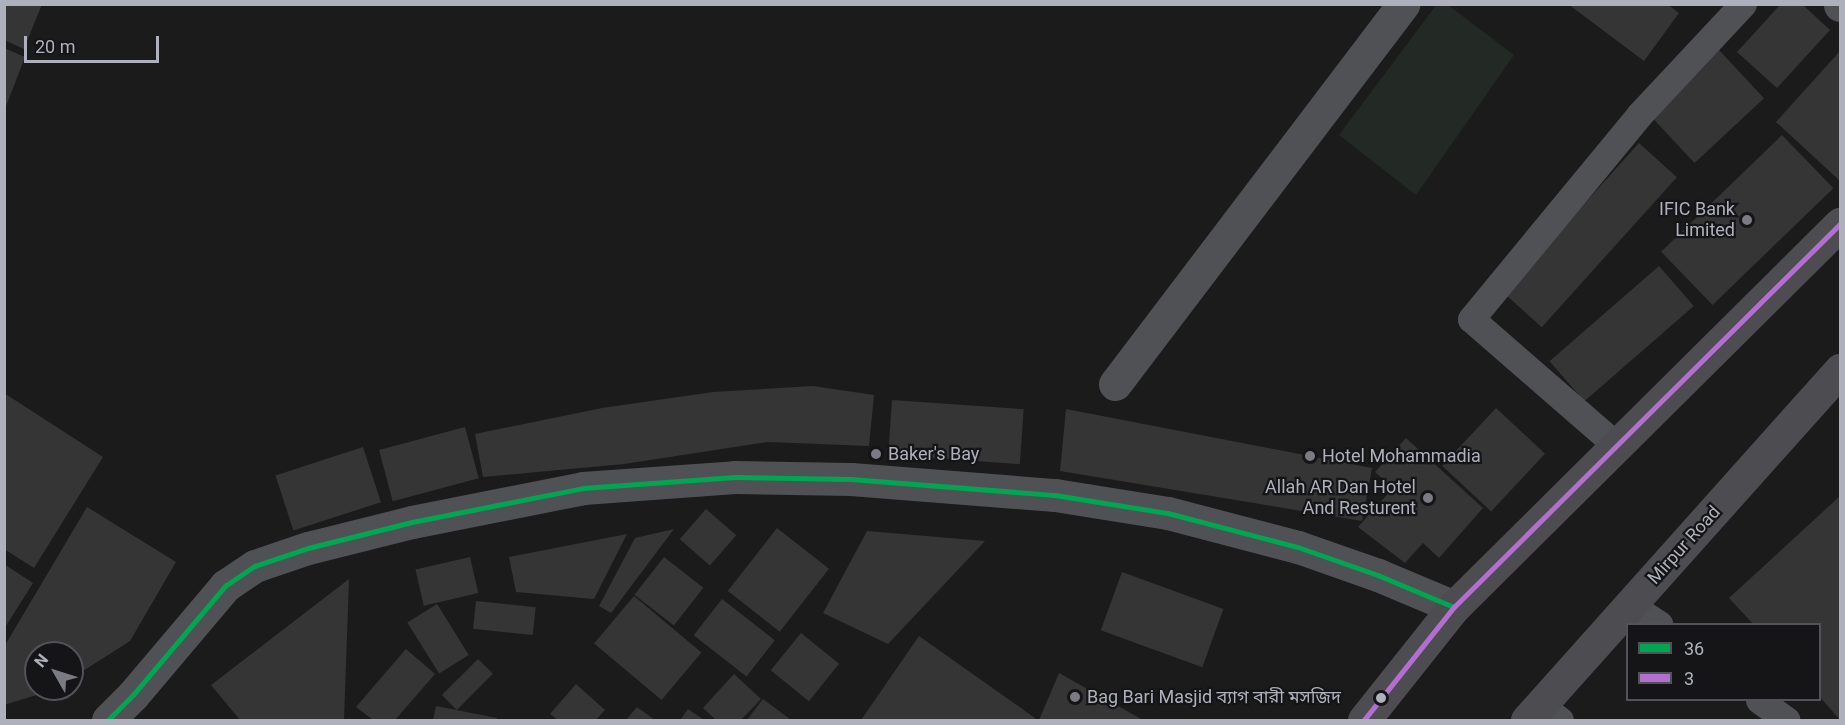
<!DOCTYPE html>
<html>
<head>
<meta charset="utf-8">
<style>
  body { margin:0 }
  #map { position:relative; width:1845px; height:725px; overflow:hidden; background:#1b1b1b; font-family:Roboto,"Noto Sans Bengali",sans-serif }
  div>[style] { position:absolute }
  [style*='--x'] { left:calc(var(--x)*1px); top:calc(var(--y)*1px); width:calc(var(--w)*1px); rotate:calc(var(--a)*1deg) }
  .green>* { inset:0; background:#232a25 }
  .building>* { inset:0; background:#353536; transform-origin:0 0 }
  .lane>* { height:27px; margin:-13.5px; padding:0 13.5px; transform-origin:13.5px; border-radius:13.5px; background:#505154 }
  .street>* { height:33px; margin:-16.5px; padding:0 16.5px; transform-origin:16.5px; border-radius:16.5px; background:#505154 }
  .highway>* { height:33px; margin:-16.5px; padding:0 16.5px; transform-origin:16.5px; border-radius:16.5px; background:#4d4d51 }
  .bus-1>* { height:4.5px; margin:-2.25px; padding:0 2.25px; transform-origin:2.25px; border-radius:2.25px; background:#00a651 }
  .bus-2>* { height:4.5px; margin:-2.25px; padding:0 2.25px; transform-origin:2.25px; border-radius:2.25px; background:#b36fd0 }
  .dots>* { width:16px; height:16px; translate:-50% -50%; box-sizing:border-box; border:3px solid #151517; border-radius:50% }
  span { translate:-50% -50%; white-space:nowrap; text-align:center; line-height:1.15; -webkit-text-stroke:4.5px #151517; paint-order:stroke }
  .poi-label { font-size:18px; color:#aeb1bb }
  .right { translate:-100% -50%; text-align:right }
  .left { translate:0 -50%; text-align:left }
  .street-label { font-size:18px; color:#aeb1bb }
  .frame { position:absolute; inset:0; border:6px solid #aeb1bb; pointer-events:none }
  .legend { position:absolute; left:1626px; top:623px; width:195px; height:78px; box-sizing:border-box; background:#151517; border:2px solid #525359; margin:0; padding:8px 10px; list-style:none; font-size:18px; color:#aeb1bb }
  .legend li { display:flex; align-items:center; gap:12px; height:30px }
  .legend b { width:30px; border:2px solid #525359 }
  .north { position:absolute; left:24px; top:641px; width:60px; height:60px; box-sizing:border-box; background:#151517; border:2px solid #525359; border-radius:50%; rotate:309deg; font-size:16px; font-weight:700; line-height:24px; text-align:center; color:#aeb1bb }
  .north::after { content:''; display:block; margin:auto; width:21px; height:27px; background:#7b7c83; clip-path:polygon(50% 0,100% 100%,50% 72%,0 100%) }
  .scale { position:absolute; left:24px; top:36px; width:135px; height:27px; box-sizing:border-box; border:3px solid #aeb1bb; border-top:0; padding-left:8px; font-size:18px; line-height:21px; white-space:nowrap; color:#aeb1bb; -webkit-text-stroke:4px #151517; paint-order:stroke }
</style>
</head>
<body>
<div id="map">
  <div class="green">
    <div style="clip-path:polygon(1437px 4px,1448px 5px,1514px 55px,1416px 195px,1339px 135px)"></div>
  </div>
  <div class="building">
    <div style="clip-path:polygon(4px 4px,42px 4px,24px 49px,4px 40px)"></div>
    <div style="clip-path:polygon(1568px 4px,1667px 4px,1679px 13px,1644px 61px)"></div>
    <div style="clip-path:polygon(1781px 4px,1802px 4px,1830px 30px,1777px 88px,1737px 52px)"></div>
    <div style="clip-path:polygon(4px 48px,25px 57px,5px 109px,4px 109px)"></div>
    <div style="left:1719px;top:50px;width:66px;height:95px;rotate:47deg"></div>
    <div style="clip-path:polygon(1840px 51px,1840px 181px,1776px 122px)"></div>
    <div style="left:1782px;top:135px;width:74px;height:168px;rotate:46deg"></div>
    <div style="left:1639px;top:143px;width:51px;height:202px;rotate:42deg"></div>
    <div style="left:1659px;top:266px;width:53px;height:145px;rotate:49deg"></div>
    <div style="clip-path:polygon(813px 386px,874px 395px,869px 446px,768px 442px,624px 464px,483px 477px,475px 434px,602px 408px,713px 392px)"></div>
    <div style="clip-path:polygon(4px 393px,103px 457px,34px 568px,4px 549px)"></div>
    <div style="left:892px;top:400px;width:132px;height:55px;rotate:4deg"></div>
    <div style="left:1496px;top:408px;width:67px;height:79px;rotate:43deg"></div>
    <div style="clip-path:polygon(1066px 409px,1372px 468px,1362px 521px,1060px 471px)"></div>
    <div style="left:465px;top:427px;width:53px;height:89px;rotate:75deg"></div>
    <div style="clip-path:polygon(1406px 438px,1483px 508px,1439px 558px,1423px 543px,1405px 563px,1358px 527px,1393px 488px,1375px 472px)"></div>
    <div style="left:363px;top:447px;width:58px;height:92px;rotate:72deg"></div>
    <div style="clip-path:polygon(1840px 496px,1840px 720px,1820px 697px,1820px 624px,1753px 624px,1729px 598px)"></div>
    <div style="clip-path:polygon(87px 507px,176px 562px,130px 641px,72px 678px,72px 653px,36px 653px,36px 689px,56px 689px,4px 705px,4px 647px)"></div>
    <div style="left:706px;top:509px;width:40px;height:40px;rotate:41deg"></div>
    <div style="left:777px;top:528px;width:66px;height:80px;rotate:38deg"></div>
    <div style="clip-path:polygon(674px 529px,611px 613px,599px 606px,635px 538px)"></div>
    <div style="clip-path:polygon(867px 531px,985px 541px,888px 644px,823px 613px)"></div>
    <div style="clip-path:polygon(627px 534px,594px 599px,516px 592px,509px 557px)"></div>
    <div style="left:470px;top:557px;width:37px;height:56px;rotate:77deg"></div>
    <div style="left:664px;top:557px;width:50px;height:48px;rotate:38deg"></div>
    <div style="clip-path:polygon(4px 564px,33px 583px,4px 629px)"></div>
    <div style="left:1122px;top:572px;width:108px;height:62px;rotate:20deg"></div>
    <div style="clip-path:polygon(349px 579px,344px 720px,240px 720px,211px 685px)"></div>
    <div style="left:634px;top:596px;width:88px;height:62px;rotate:40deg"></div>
    <div style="left:722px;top:599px;width:67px;height:46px;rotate:38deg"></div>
    <div style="left:476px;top:601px;width:60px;height:28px;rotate:6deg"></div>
    <div style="left:437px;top:604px;width:60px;height:35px;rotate:58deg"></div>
    <div style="left:801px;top:633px;width:49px;height:48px;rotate:39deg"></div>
    <div style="clip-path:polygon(919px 636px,1035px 718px,1034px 720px,861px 720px)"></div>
    <div style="clip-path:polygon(406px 649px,435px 674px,395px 720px,373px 720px,356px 707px)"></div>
    <div style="left:478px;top:659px;width:21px;height:51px;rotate:45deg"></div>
    <div style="clip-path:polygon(1059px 673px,1143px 720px,1039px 720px)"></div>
    <div style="clip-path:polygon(734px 674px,761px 699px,741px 720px,716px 720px,703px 708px)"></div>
    <div style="clip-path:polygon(576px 684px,605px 710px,596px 720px,558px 720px,550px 714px)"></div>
    <div style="clip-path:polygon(763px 699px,791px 720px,747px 720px)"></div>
    <div style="clip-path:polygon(436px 706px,497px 718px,497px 720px,433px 720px)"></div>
    <div style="clip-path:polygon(637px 707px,655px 720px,626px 720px)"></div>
    <div style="clip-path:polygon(688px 709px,704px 720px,680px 720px)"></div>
  </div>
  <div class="lane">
    <div style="--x:1616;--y:445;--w:192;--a:-139"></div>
    <div style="--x:1471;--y:319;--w:264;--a:-50.5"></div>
    <div style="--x:1639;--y:115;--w:152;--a:-46.9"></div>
    <div style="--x:1630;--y:605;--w:35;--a:33"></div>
    <div style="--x:1759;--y:700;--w:34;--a:36"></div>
    <div style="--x:1540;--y:705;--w:25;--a:37"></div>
  </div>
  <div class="street">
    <div style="--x:1840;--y:4;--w:1;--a:90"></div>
    <div style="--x:1115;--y:384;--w:477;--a:-52.8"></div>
    <div style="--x:108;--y:720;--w:35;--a:-45"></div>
    <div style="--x:133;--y:695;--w:143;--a:-49.8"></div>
    <div style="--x:225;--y:586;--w:36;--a:-34"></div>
    <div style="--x:255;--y:566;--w:56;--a:-18.8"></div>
    <div style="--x:308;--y:548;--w:107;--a:-14"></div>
    <div style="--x:412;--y:522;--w:174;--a:-11.2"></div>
    <div style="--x:583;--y:488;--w:152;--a:-4.1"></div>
    <div style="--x:735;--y:477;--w:116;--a:1"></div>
    <div style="--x:851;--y:479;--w:205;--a:4.5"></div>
    <div style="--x:1055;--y:495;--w:114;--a:9.1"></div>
    <div style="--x:1168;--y:513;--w:134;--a:14.7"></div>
    <div style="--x:1298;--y:547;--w:85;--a:19.3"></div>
    <div style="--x:1378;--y:575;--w:82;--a:22.8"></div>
  </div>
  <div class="highway">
    <div style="--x:1364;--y:720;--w:144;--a:-51.5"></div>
    <div style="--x:1454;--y:607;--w:544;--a:-44.78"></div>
    <div style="--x:1527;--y:720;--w:470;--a:-48.2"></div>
  </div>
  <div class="bus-1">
    <div style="--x:108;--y:720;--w:35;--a:-45"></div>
    <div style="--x:133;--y:695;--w:143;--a:-49.8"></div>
    <div style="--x:225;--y:586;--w:36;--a:-34"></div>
    <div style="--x:255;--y:566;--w:56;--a:-18.8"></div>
    <div style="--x:308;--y:548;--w:107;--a:-14"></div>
    <div style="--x:412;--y:522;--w:174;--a:-11.2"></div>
    <div style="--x:583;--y:488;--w:152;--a:-4.1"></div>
    <div style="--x:735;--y:477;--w:116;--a:1"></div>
    <div style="--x:851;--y:479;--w:205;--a:4.5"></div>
    <div style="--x:1055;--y:495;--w:114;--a:9.1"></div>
    <div style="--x:1168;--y:513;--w:134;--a:14.7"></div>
    <div style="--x:1298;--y:547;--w:85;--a:19.3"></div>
    <div style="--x:1378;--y:575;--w:82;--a:22.8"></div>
  </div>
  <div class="bus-2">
    <div style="--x:1364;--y:720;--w:144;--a:-51.5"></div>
    <div style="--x:1454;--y:607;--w:544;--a:-44.78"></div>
  </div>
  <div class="dots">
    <div style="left:1747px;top:220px;background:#7b7c83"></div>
    <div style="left:876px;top:454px;background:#7b7c83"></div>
    <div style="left:1310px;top:456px;background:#7b7c83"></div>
    <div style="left:1428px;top:498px;background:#7b7c83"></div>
    <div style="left:1075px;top:697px;background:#7b7c83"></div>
    <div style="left:1381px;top:698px;background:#aeb1bb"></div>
  </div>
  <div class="poi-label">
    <span class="right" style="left:1735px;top:220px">IFIC Bank<br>Limited</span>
    <span class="left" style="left:888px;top:454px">Baker's Bay</span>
    <span class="left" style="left:1322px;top:456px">Hotel Mohammadia</span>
    <span class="right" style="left:1416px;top:498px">Allah AR Dan Hotel<br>And Resturent</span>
    <span class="left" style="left:1087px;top:697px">Bag Bari Masjid ব্যাগ বারী মসজিদ</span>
  </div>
  <div class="street-label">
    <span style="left:1684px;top:545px;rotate:-48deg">Mirpur Road</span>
  </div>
  <div class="frame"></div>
  <ul class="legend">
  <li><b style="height:8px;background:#00a651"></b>36</li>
  <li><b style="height:8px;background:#b36fd0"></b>3</li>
  </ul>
  <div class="north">N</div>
  <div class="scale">20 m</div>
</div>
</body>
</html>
